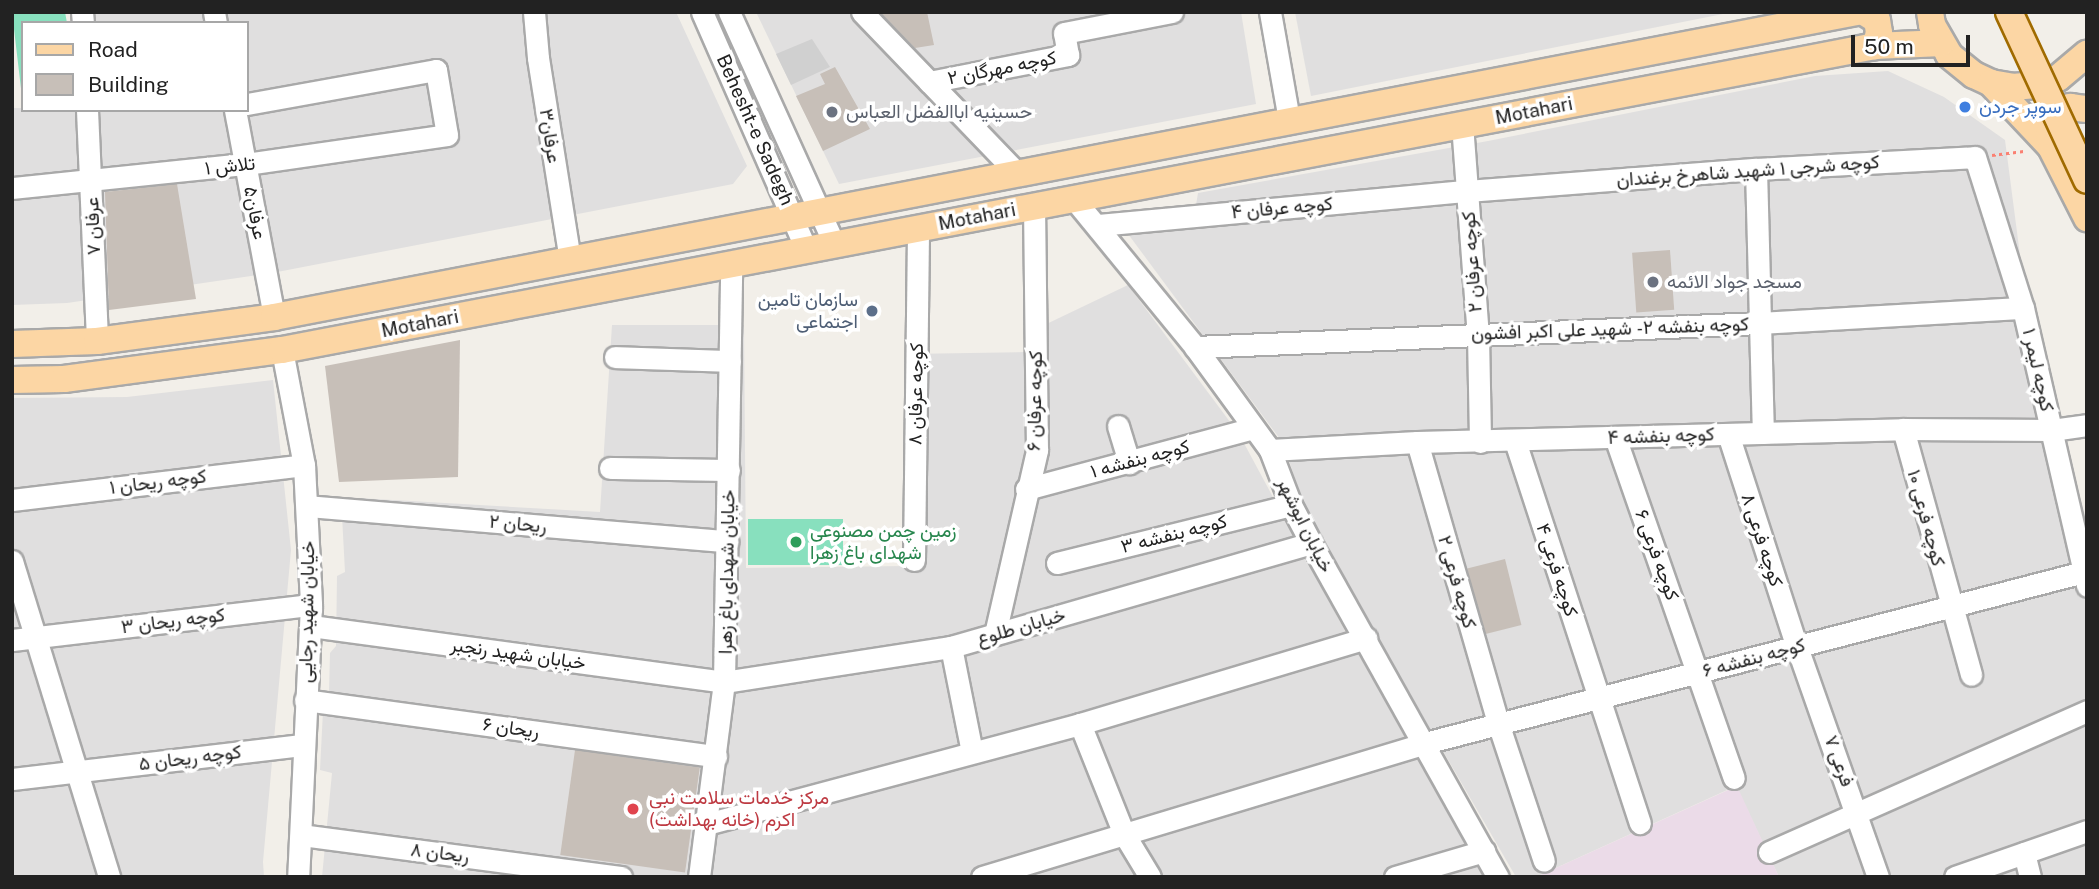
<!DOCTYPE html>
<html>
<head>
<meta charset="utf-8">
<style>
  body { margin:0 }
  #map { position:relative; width:2099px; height:889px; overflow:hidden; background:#f2efe9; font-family:"Public Sans",Vazirmatn,sans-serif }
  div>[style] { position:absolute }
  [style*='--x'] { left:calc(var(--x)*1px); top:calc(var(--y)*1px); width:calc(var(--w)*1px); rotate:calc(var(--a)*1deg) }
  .residential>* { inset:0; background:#e0dfdf }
  .industrial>* { inset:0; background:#ebdbe8 }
  .religious>* { inset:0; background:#d0d0d0 }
  .pitch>* { inset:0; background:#88e0be; transform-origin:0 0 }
  .building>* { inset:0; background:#c7bfb8; transform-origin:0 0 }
  .path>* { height:2.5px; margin-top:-1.25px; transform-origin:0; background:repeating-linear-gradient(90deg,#fa8072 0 3.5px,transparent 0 7px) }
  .roads { filter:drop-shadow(2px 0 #a9a9a9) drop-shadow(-2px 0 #a9a9a9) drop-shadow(0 2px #a9a9a9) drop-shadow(0 -2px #a9a9a9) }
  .minor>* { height:21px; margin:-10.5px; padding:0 10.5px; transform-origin:10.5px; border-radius:10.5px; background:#fff }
  .major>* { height:26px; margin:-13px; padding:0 13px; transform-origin:13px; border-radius:13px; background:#fcd6a4 }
  .bridges { filter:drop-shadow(2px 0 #a06b00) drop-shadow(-2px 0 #a06b00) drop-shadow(0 2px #a06b00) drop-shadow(0 -2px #a06b00) }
  .major-bridge>* { height:26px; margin:-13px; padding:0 13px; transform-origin:13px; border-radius:13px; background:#fcd6a4 }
  .dots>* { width:19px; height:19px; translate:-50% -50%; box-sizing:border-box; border:4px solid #fff; border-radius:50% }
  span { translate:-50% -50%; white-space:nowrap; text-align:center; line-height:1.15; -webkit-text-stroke:7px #fff; paint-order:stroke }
  .street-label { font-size:19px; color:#222 }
  .shop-label { font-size:19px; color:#366cbe }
  .left { translate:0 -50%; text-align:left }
  .worship-label { font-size:19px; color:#5b616d }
  .service-label { font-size:19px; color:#4e5e75 }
  .right { translate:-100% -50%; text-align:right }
  .leisure-label { font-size:19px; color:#27864d }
  .health-label { font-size:19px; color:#be3a42 }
  .frame { position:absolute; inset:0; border:14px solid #222; pointer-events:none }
  .legend { position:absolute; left:21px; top:21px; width:228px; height:91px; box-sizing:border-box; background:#fff; border:2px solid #a7a7a7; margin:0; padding:9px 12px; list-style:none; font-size:21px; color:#222 }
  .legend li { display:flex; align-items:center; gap:14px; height:35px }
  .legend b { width:35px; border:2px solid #a7a7a7 }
  .scale { position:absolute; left:1851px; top:35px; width:119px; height:32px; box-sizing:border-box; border:4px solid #222; border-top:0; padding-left:9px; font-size:21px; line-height:24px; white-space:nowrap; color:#222; -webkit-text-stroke:5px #fff; paint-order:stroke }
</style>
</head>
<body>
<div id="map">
  <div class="residential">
    <div style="clip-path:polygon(73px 12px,676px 12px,747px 166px,733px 184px,272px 273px,67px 303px,12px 305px,12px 108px,247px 110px,247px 23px,73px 23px)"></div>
    <div style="clip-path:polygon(756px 12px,1241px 12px,1256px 104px,839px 184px)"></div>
    <div style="clip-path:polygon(1295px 12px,1733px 12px,1311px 96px)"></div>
    <div style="clip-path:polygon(1888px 71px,1944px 97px,2005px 140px,2023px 278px,2063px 442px,2087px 521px,2087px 877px,1779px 877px,1736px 786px,1536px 877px,1516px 877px,1309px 520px,1283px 443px,1114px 215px,1196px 205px,1198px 193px,1488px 141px,1815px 76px)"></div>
    <div style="clip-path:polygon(1128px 285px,1239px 434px,1345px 631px,1489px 877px,322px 877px,332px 773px,320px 770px,323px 711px,329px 693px,330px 653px,336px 646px,337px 576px,345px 572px,341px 497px,600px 512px,612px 325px,744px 325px,746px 568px,907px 566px,907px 354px,1026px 352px,1036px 329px)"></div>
    <div style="clip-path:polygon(273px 380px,291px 550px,263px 862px,264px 877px,12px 877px,12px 398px,127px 397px)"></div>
  </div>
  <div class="industrial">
    <div style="clip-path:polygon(1737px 786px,1779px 877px,1536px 877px)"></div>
  </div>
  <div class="religious">
    <div style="clip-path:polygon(812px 39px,830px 67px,791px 85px,776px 54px)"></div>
  </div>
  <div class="pitch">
    <div style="clip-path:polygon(12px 12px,65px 12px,67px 23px,23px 23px,22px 97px)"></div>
    <div style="left:748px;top:519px;width:95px;height:46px"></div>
  </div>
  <div class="building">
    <div style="clip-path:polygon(880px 12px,927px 12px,934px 45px,915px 48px)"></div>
    <div style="clip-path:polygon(835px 67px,870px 129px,823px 151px,796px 96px,825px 84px,820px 74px)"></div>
    <div style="clip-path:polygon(177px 184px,196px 299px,109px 310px,105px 192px)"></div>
    <div style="left:1670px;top:250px;width:60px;height:38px;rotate:86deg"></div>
    <div style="clip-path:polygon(460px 340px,458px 477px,339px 482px,325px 366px)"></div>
    <div style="left:1505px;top:559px;width:68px;height:39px;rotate:76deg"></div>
    <div style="left:575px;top:750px;width:126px;height:106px;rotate:8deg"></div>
  </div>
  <div class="path">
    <div style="--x:1992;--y:155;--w:32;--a:-7"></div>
  </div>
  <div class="roads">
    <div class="minor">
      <div style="--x:82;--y:12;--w:11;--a:85"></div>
      <div style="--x:214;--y:12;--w:11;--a:80"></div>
      <div style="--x:534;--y:12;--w:46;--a:85"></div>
      <div style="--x:538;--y:58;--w:204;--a:81"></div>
      <div style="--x:702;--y:12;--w:259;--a:66.3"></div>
      <div style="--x:729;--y:12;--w:255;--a:65.6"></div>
      <div style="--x:862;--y:12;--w:225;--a:46.1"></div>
      <div style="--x:1270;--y:12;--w:110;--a:80"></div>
      <div style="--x:929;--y:82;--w:142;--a:-11"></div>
      <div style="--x:1068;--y:55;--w:22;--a:-100"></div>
      <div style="--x:1064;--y:33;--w:110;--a:-11"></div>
      <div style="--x:87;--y:110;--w:231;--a:87.5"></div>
      <div style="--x:235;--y:110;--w:211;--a:79.3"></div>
      <div style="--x:1462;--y:124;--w:212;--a:85.7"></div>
      <div style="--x:1478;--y:335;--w:107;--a:88.9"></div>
      <div style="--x:1756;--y:169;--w:264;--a:88.5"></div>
      <div style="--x:12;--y:188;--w:235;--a:-5.9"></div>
      <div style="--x:246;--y:164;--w:203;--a:-8.2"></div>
      <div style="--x:447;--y:135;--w:66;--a:-99.6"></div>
      <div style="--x:436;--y:70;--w:192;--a:169.8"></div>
      <div style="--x:1074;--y:199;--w:191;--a:50.7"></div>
      <div style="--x:1195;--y:347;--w:127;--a:53.9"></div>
      <div style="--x:1270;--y:450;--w:59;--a:69.1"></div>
      <div style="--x:1291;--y:505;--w:43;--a:62.2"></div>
      <div style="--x:1311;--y:543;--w:383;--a:60.8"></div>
      <div style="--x:1098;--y:225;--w:371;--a:-5.3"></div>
      <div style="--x:1467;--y:191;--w:290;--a:-4.4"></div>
      <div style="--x:1756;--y:169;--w:219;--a:-3.1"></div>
      <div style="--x:1975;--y:157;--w:158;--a:72.4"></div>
      <div style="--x:2023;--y:308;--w:285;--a:77"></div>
      <div style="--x:1195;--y:347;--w:567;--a:-2.43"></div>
      <div style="--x:1761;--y:323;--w:262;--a:-3.3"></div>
      <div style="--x:282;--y:350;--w:117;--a:79.2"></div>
      <div style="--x:304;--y:465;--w:140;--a:87.1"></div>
      <div style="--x:311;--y:605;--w:272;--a:92.7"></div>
      <div style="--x:615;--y:357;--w:115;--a:2"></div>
      <div style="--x:1118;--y:426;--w:39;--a:73"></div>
      <div style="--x:1903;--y:429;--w:255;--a:74.5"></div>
      <div style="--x:1728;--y:434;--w:224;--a:72.1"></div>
      <div style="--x:1797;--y:647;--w:244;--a:70.6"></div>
      <div style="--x:1615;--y:437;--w:361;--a:70.8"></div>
      <div style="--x:1515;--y:441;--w:402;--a:71.9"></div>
      <div style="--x:1417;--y:442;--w:292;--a:73.9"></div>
      <div style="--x:1498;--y:723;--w:145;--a:71.6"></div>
      <div style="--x:1270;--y:450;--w:147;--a:-3.1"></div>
      <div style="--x:1417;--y:442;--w:486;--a:-1.5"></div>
      <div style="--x:1903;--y:429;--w:149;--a:0.4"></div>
      <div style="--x:2052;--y:430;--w:35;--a:-8"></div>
      <div style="--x:610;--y:468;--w:119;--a:1"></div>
      <div style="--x:1026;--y:489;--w:235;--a:-15"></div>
      <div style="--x:12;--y:500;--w:294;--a:-6.8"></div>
      <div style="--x:307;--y:506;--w:422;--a:4.8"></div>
      <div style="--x:914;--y:560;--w:331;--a:-89.3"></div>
      <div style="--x:12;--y:561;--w:331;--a:72.9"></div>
      <div style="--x:1057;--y:563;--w:241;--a:-13.9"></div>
      <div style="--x:311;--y:626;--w:417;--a:7.7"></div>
      <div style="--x:724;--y:682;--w:230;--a:-8.8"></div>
      <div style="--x:951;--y:647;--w:375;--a:-16.1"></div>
      <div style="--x:995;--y:634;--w:189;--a:-77.1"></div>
      <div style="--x:1037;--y:450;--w:244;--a:-90.7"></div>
      <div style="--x:12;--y:640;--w:301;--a:-6.7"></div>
      <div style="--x:951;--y:647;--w:107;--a:78.7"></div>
      <div style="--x:305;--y:700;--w:415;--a:7.8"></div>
      <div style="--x:1080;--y:724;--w:118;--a:68.2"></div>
      <div style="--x:1124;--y:834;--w:50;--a:58.8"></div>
      <div style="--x:12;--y:779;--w:292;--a:-6.7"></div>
      <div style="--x:707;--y:824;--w:386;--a:-15"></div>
      <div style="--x:1080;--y:724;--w:299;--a:-16.7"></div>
      <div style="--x:301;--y:835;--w:323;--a:7.5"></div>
      <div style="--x:1769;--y:852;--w:348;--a:-23.9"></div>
      <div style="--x:2024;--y:853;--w:25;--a:76"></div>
      <div style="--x:699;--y:877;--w:197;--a:-82.7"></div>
      <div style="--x:724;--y:682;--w:417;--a:-89"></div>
      <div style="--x:982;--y:877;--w:463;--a:-16.8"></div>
      <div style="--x:1425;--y:743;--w:684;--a:-14.56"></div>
      <div style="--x:1395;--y:877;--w:93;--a:-16.3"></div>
      <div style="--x:1955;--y:877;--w:140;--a:-19.2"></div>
    </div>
    <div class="major">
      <div style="--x:1864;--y:12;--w:15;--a:32"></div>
      <div style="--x:1877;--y:20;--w:13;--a:81"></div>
      <div style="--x:1879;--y:33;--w:14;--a:107"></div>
      <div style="--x:1930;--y:12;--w:13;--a:81"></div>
      <div style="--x:1932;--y:25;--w:34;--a:60"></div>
      <div style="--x:1949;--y:55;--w:32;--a:39"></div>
      <div style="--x:1974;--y:75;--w:19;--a:25"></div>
      <div style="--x:1991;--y:83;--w:22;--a:10"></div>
      <div style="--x:2013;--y:87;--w:23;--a:-5"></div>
      <div style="--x:2036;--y:85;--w:23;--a:-18"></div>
      <div style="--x:2058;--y:78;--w:38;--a:-40"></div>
      <div style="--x:1991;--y:83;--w:88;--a:46.8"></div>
      <div style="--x:2051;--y:147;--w:80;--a:63.1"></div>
      <div style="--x:2049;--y:135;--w:12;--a:-81"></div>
      <div style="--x:2051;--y:123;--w:13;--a:-51"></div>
      <div style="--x:2059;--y:113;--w:13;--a:-29"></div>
      <div style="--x:2070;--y:107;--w:17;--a:7"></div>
      <div style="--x:12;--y:344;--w:85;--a:-2"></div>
      <div style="--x:97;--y:341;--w:179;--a:-7.7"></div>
      <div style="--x:274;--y:317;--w:1612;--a:-10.91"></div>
      <div style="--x:12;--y:380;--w:52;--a:-1.1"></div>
      <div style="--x:64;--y:379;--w:220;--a:-7.6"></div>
      <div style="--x:282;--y:350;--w:1622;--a:-10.8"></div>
      <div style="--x:1875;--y:46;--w:66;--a:-2.6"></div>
    </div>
  </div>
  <div class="bridges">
    <div class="major-bridge">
      <div style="--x:2009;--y:12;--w:185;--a:65.1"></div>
    </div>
  </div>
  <div class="dots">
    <div style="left:1965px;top:107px;background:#3f7fe0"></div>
    <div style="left:832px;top:112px;background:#6b7280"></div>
    <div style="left:1653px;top:282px;background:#6b7280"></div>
    <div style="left:872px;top:311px;background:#5c6f8a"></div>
    <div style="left:796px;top:542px;background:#2e9e5b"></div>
    <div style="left:633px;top:809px;background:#e0444e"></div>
  </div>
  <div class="street-label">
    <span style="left:1002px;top:68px;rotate:-11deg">کوچه مهرگان ۲</span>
    <span style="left:1534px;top:111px;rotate:-11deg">Motahari</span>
    <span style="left:755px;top:130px;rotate:66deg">Behesht-e Sadegh</span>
    <span style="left:550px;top:136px;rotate:81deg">عرفان۳</span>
    <span style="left:230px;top:166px;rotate:-6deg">تلاش ۱</span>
    <span style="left:1748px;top:171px;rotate:-4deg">کوچه شرجی ۱ شهید شاهرخ برغندان</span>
    <span style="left:1282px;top:208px;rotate:-5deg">کوچه عرفان ۴</span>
    <span style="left:255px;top:213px;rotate:79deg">عرفان۵</span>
    <span style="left:977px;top:217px;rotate:-11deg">Motahari</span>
    <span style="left:93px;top:226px;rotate:-92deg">عرفان ۷</span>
    <span style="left:1472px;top:262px;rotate:-94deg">کوچه عرفان ۲</span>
    <span style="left:420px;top:324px;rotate:-11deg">Motahari</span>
    <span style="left:1610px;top:329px;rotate:-2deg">کوچه بنفشه ۲ - شهید علی اکبر افشون</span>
    <span style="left:2038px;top:370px;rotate:77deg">کوچه لیمر ۱</span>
    <span style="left:916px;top:394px;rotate:-89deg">کوچه عرفان ۸</span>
    <span style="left:1035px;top:401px;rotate:-89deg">کوچه عرفان ۶</span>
    <span style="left:1661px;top:436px;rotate:-2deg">کوچه بنفشه ۴</span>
    <span style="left:1140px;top:459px;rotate:-15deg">کوچه بنفشه ۱</span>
    <span style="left:158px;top:482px;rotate:-7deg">کوچه ریحان ۱</span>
    <span style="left:1926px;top:518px;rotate:75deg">کوچه فرعی ۱۰</span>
    <span style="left:518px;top:524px;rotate:5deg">ریحان ۲</span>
    <span style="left:1305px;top:525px;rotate:64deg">خیابان ابوشهر</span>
    <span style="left:1174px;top:534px;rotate:-14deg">کوچه بنفشه ۳</span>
    <span style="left:1762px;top:540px;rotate:72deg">کوچه فرعی ۸</span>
    <span style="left:1657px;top:555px;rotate:70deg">کوچه فرعی ۶</span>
    <span style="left:1557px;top:570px;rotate:72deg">کوچه فرعی ۴</span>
    <span style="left:727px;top:572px;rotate:-89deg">خیابان شهدای باغ‌ زهرا</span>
    <span style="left:1457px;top:582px;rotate:74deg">کوچه فرعی ۲</span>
    <span style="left:307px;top:612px;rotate:-89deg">خیابان شهید رجایی</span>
    <span style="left:173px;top:621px;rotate:-7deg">کوچه ریحان ۳</span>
    <span style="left:1021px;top:627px;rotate:-16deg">خیابان طلوع</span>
    <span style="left:518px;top:654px;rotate:8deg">خیابان شهید رنجبر</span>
    <span style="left:1754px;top:658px;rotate:-15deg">کوچه بنفشه ۶</span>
    <span style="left:511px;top:728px;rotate:8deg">ریحان ۶</span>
    <span style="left:190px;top:758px;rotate:-7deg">کوچه ریحان ۵</span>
    <span style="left:1839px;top:761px;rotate:70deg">فرعی ۷</span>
    <span style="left:440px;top:853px;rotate:7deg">ریحان ۸</span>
  </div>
  <div class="shop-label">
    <span class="left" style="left:1979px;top:107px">سوپر جردن</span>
  </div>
  <div class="worship-label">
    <span class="left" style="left:846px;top:112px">حسینیه اباالفضل العباس</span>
    <span class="left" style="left:1667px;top:282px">مسجد جواد الائمه</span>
  </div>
  <div class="service-label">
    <span class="right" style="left:858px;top:311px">سازمان تامین<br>اجتماعی</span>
  </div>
  <div class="leisure-label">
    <span class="left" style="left:810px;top:542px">زمین چمن مصنوعی<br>شهدای باغ زهرا</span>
  </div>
  <div class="health-label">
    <span class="left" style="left:649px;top:809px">مرکز خدمات سلامت نبی<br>اکرم (خانه بهداشت)</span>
  </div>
  <div class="frame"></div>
  <ul class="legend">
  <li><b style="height:9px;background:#fcd6a4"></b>Road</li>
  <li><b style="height:19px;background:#c7bfb8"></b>Building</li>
  </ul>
  <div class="scale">50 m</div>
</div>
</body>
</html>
